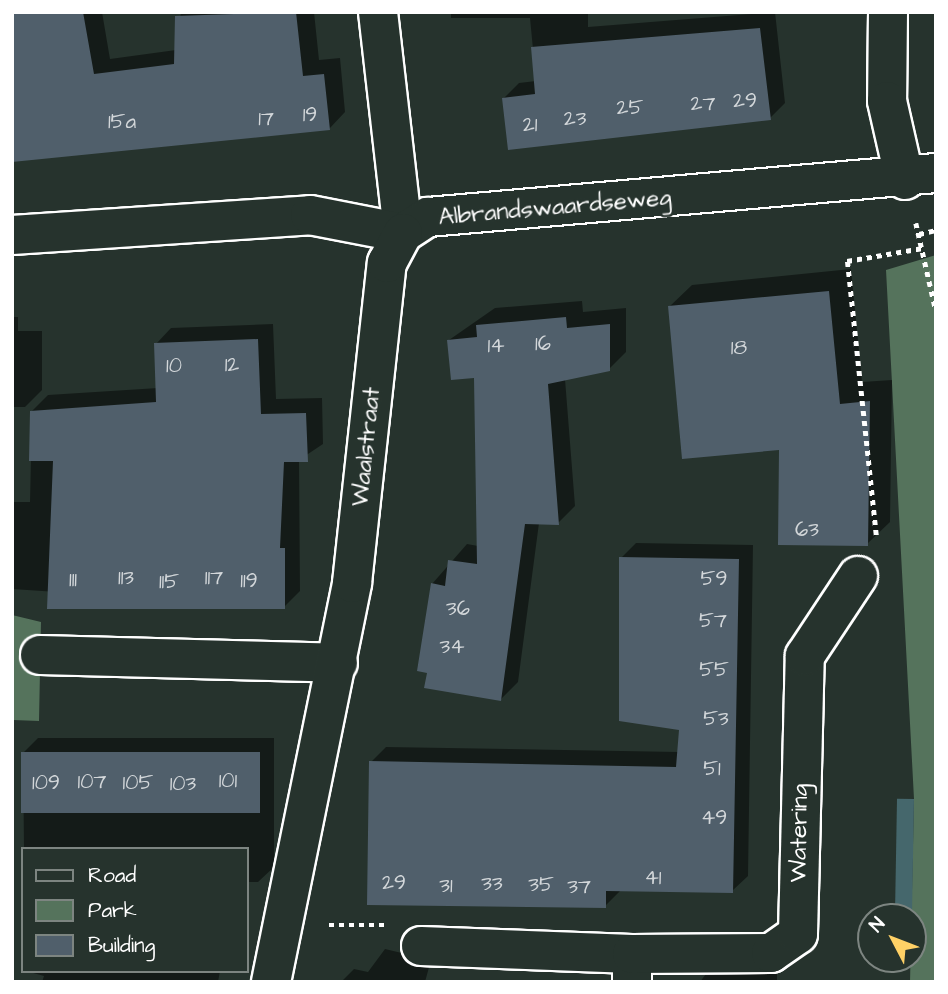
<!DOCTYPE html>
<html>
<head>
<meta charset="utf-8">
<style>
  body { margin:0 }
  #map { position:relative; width:948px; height:994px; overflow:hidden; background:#26332d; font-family:"Architects Daughter",sans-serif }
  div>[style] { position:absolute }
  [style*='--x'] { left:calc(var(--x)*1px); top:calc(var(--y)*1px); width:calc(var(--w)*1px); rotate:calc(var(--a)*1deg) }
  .green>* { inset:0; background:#55735c }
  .water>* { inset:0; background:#45676c; transform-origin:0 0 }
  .shadow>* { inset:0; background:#0007 }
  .building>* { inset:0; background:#505f6b; transform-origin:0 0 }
  .path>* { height:4.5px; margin-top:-2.25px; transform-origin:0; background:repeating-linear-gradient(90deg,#fff 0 5px,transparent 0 10px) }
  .roads { filter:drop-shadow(2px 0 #fff) drop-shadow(-2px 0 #fff) drop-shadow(0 2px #fff) drop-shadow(0 -2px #fff) }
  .minor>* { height:38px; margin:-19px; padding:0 19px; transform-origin:19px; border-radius:19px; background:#26332d }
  span { translate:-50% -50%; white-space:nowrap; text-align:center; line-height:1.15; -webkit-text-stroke:5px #26332d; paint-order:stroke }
  .number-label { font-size:21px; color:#d3d7da }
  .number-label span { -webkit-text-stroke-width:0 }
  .street-label { font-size:24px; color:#fff }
  .frame { position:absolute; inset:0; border:14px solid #fff; pointer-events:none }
  .legend { position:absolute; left:21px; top:847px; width:228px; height:126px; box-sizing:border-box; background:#26332d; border:2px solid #7d8581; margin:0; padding:9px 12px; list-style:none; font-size:21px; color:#fff }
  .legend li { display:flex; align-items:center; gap:14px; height:35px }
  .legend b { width:35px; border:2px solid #7d8581 }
  .north { position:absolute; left:857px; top:903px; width:70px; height:70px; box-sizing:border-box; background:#26332d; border:2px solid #7d8581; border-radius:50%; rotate:312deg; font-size:19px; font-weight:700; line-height:28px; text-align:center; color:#fff }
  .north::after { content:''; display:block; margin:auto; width:24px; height:32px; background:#ffd166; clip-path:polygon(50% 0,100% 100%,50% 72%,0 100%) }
</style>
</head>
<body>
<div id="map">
  <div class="green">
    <div style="clip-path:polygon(936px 255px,936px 982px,910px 982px,914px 799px,886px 270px)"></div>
    <div style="clip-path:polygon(12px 615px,41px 622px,39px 721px,13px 720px,12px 725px)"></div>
  </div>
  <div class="water">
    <div style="left:914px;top:799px;width:118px;height:17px;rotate:91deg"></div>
  </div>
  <div class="shadow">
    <div style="clip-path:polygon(12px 12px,102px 12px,110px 59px,176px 50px,181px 12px,314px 12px,319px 60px,340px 58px,345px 112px,329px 129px,12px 160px)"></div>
    <div style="clip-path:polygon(451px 12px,588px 12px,588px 27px,775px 12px,785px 103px,770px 118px,504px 98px,519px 83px,536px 81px,530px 18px,451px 18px)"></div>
    <div style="clip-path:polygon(851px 269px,862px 382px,892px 380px,890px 522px,867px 544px,669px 307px,692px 285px)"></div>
    <div style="clip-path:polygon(582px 301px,583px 312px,626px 308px,626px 352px,609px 369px,565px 379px,575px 506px,558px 523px,539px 523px,518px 682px,501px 699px,432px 584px,467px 544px,478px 546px,476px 376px,449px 340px,495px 308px)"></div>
    <div style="clip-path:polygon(12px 317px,18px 317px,18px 331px,42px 331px,42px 390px,25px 407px,12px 407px)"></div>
    <div style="clip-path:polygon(273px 324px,276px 399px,322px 398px,323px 444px,299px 460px,300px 591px,284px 607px,12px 589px,12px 502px,30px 502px,32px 411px,48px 395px,158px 388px,156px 344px,171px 328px)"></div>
    <div style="clip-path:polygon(636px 543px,753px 545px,748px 876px,732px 891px,620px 891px,605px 906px,371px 762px,386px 747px,679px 752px,681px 729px,621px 558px)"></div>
    <div style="clip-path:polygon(38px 738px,274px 738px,274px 867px,258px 882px,247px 882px,247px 849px,24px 849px,23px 753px)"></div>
    <div style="clip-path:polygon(385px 949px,431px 960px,425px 982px,341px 982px,354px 969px,368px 972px)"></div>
    <div style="clip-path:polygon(717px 959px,777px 959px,777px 982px,700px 982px)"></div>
    <div style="clip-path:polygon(220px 971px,218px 982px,42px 982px,44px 976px,26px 971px)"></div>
  </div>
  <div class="building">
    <div style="clip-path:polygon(12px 12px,83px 12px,94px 74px,174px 64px,175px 16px,296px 12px,303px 76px,324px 74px,330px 130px,12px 162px)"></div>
    <div style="clip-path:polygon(760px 28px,771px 120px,508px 150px,502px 98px,535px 94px,531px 47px)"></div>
    <div style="clip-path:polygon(829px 291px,840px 404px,870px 401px,868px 546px,778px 545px,779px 450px,682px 459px,668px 306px)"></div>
    <div style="clip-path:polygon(566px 317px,567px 328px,610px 324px,610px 371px,548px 384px,559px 525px,525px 524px,501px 701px,424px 688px,427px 673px,417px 671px,431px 583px,445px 586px,448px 560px,477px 564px,474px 378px,451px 380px,447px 340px,477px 337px,476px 325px)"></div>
    <div style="clip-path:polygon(258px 339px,261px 414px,306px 413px,308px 462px,284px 462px,280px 548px,285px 548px,285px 609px,47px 609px,53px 461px,29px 461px,30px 411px,156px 402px,154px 343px)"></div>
    <div style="clip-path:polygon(619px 557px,739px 559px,733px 893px,606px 891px,606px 908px,367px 905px,369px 761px,676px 767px,679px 730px,619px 721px)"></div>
    <div style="left:21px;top:752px;width:239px;height:61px"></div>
  </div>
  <div class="path">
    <div style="--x:916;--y:223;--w:90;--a:77.2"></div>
    <div style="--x:919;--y:234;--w:17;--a:-13"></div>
    <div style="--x:876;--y:535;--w:276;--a:-96"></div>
    <div style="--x:847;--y:261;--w:77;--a:-9.7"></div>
    <div style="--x:329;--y:925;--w:55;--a:0"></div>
  </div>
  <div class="roads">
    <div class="minor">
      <div style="--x:378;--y:12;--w:222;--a:83.5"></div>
      <div style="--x:888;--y:12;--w:89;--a:90.6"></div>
      <div style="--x:887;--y:101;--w:81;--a:77.2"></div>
      <div style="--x:12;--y:235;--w:299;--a:-3.8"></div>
      <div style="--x:310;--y:215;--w:95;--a:11"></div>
      <div style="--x:403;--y:233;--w:30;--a:-33"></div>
      <div style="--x:428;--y:217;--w:510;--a:-4.95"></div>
      <div style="--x:40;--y:655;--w:298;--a:1.5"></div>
      <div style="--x:421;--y:946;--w:211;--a:2.2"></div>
      <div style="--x:271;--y:982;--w:407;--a:-78.5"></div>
      <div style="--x:352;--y:583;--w:322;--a:-83.8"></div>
      <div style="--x:387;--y:263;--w:34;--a:-62"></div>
      <div style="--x:632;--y:982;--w:28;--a:-90"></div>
      <div style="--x:632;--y:954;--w:139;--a:-0.4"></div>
      <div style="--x:771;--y:953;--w:33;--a:-35"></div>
      <div style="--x:798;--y:934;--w:278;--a:-88.6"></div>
      <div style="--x:805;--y:656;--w:96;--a:-56.5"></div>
    </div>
  </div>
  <div class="number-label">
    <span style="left:745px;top:101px">29</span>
    <span style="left:703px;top:104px">27</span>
    <span style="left:630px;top:108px">25</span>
    <span style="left:310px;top:115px">19</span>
    <span style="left:266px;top:119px">17</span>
    <span style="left:575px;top:119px">23</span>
    <span style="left:122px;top:122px">15a</span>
    <span style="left:530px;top:125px">21</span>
    <span style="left:543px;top:344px">16</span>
    <span style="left:496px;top:346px">14</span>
    <span style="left:739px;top:348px">18</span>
    <span style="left:232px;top:365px">12</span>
    <span style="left:174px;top:366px">10</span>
    <span style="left:807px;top:530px">63</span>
    <span style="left:126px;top:578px">113</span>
    <span style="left:214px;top:578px">117</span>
    <span style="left:714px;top:579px">59</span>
    <span style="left:73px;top:580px">111</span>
    <span style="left:249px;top:581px">119</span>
    <span style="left:169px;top:582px">115</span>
    <span style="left:458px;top:609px">36</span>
    <span style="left:713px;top:621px">57</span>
    <span style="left:452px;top:647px">34</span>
    <span style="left:714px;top:670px">55</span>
    <span style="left:716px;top:719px">53</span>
    <span style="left:712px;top:769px">51</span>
    <span style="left:228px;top:781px">101</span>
    <span style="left:92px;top:782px">107</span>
    <span style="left:46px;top:783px">109</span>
    <span style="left:138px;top:783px">105</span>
    <span style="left:183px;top:784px">103</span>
    <span style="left:714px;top:818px">49</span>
    <span style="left:653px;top:878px">41</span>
    <span style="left:394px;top:883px">29</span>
    <span style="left:492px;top:884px">33</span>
    <span style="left:541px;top:885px">35</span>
    <span style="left:446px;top:886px">31</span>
    <span style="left:579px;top:887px">37</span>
  </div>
  <div class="street-label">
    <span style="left:555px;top:208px;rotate:-5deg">Albrandswaardseweg</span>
    <span style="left:367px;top:447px;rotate:-84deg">Waalstraat</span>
    <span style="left:800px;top:833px;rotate:-89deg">Watering</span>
  </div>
  <div class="frame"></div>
  <ul class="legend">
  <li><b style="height:9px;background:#26332d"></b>Road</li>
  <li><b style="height:19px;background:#55735c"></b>Park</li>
  <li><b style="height:19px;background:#505f6b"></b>Building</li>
  </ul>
  <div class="north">N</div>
</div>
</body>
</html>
